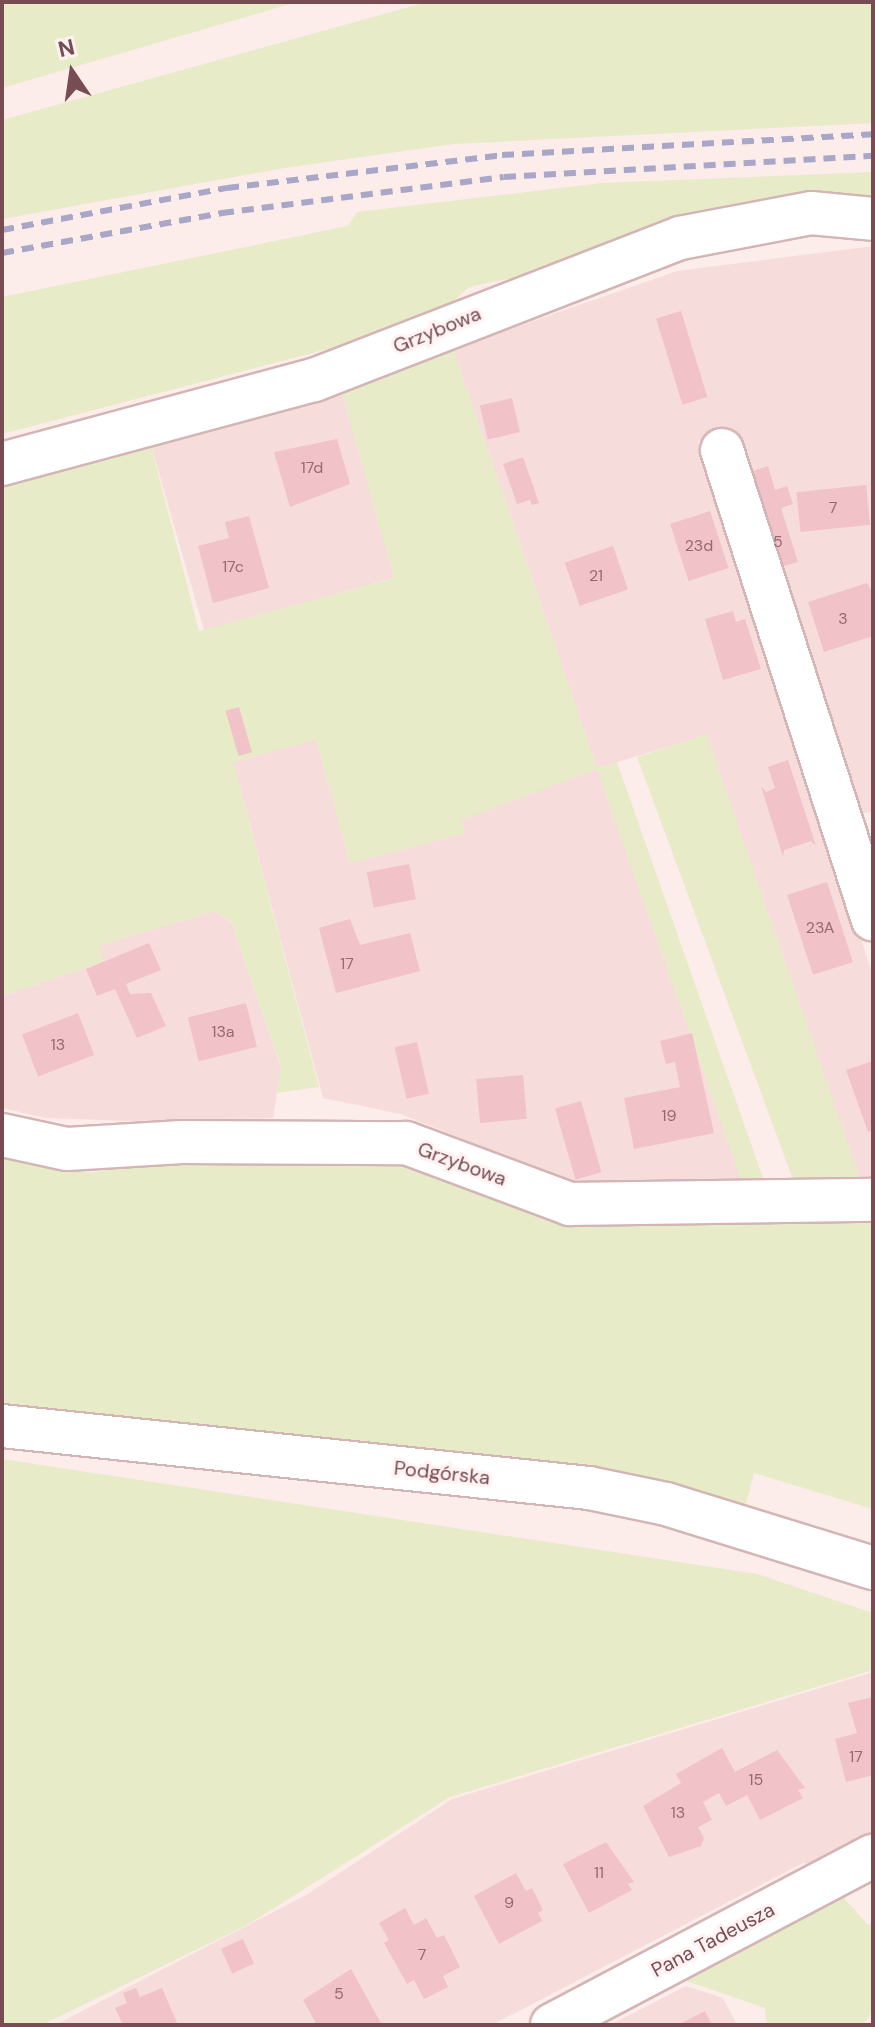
<!DOCTYPE html>
<html>
<head>
<meta charset="utf-8">
<style>
  body { margin:0 }
  #map { position:relative; width:875px; height:2027px; overflow:hidden; background:#fcecea; font-family:"DM Sans",sans-serif }
  div>[style] { position:absolute }
  [style*='--x'] { left:calc(var(--x)*1px); top:calc(var(--y)*1px); width:calc(var(--w)*1px); rotate:calc(var(--a)*1deg) }
  .residential>* { inset:0; background:#f6dddb; transform-origin:0 0 }
  .green>* { inset:0; background:#e7ebc8 }
  .building>* { inset:0; background:#f1c2c7; transform-origin:0 0 }
  .roads { filter:drop-shadow(2px 0 #d4b5b6) drop-shadow(-2px 0 #d4b5b6) drop-shadow(0 2px #d4b5b6) drop-shadow(0 -2px #d4b5b6) }
  .minor>* { height:42px; margin:-21px; padding:0 21px; transform-origin:21px; border-radius:21px; background:#fff }
  .rail>* { height:6px; margin-top:-3px; transform-origin:0; background:repeating-linear-gradient(90deg,#a8a7c7 0 12px,transparent 0 20px) }
  span { translate:-50% -50%; white-space:nowrap; text-align:center; line-height:1.15; -webkit-text-stroke:6px #fff2f1; paint-order:stroke }
  .number-label { font-size:16px; color:#966a70 }
  .number-label span { -webkit-text-stroke-width:0 }
  .street-label { font-size:20px; color:#774d53 }
  .frame { position:absolute; inset:0; border:4px solid #774d53; pointer-events:none }
  .north { position:absolute; left:32px; top:32px; width:80px; height:80px; -webkit-text-stroke:6px #fff2f1; paint-order:stroke; rotate:347deg; font-size:22px; font-weight:700; line-height:32px; text-align:center; color:#774d53 }
  .north::after { content:''; display:block; margin:auto; width:28px; height:36px; background:#774d53; clip-path:polygon(50% 0,100% 100%,50% 72%,0 100%) }
</style>
</head>
<body>
<div id="map">
  <div class="residential">
    <div style="clip-path:polygon(873px 246px,873px 811px,854px 816px,728px 427px,698px 441px,748px 580px,873px 977px,873px 1178px,859px 1178px,706px 735px,598px 768px,741px 1179px,567px 1181px,401px 1114px,323px 1098px,233px 762px,316px 739px,350px 862px,465px 833px,461px 820px,597px 768px,453px 349px,677px 271px)"></div>
    <div style="left:340px;top:386px;width:199px;height:198px;rotate:74deg"></div>
    <div style="clip-path:polygon(214px 911px,231px 922px,281px 1068px,273px 1118px,129px 1121px,46px 1118px,2px 1108px,2px 996px,103px 962px,99px 945px)"></div>
    <div style="clip-path:polygon(873px 1672px,873px 1835px,822px 1864px,803px 1863px,492px 2025px,55px 2025px,306px 1895px,452px 1799px)"></div>
    <div style="clip-path:polygon(686px 1986px,723px 1998px,737px 2025px,610px 2025px)"></div>
  </div>
  <div class="green">
    <div style="clip-path:polygon(2px 2px,297px 2px,2px 88px)"></div>
    <div style="clip-path:polygon(427px 2px,873px 2px,873px 123px,453px 144px,284px 168px,2px 219px,2px 120px)"></div>
    <div style="clip-path:polygon(873px 172px,873px 201px,469px 287px,431px 322px,2px 434px,2px 297px,348px 226px,357px 212px,602px 183px)"></div>
    <div style="clip-path:polygon(453px 349px,597px 768px,617px 762px,763px 1178px,759px 1184px,718px 1189px,711px 1179px,741px 1179px,597px 769px,462px 820px,465px 833px,350px 863px,316px 740px,233px 762px,319px 1087px,276px 1093px,281px 1067px,231px 922px,214px 911px,100px 945px,103px 962px,2px 996px,2px 480px,150px 442px,199px 631px,394px 578px,340px 386px)"></div>
    <div style="clip-path:polygon(706px 734px,810px 1033px,859px 1178px,794px 1182px,637px 757px)"></div>
    <div style="clip-path:polygon(2px 1148px,92px 1173px,150px 1156px,390px 1156px,568px 1226px,873px 1219px,873px 1509px,754px 1473px,744px 1511px,400px 1445px,2px 1406px)"></div>
    <div style="clip-path:polygon(2px 1459px,757px 1574px,873px 1613px,873px 1670px,450px 1797px,249px 1924px,42px 2025px,2px 2025px)"></div>
    <div style="clip-path:polygon(844px 1898px,868px 1925px,873px 1921px,873px 2011px,863px 2025px,767px 2025px,765px 2008px,669px 1975px)"></div>
  </div>
  <div class="building">
    <div style="left:681px;top:311px;width:90px;height:26px;rotate:73deg"></div>
    <div style="left:512px;top:398px;width:35px;height:33px;rotate:77deg"></div>
    <div style="clip-path:polygon(337px 439px,350px 484px,290px 507px,274px 452px)"></div>
    <div style="clip-path:polygon(523px 457px,539px 503px,532px 505px,530px 500px,517px 504px,503px 464px)"></div>
    <div style="clip-path:polygon(768px 466px,775px 490px,787px 486px,793px 504px,781px 508px,798px 562px,773px 569px,744px 474px)"></div>
    <div style="left:866px;top:485px;width:40px;height:70px;rotate:84deg"></div>
    <div style="left:710px;top:511px;width:60px;height:42px;rotate:72deg"></div>
    <div style="clip-path:polygon(249px 516px,269px 588px,213px 603px,198px 546px,229px 538px,225px 522px)"></div>
    <div style="left:613px;top:546px;width:46px;height:51px;rotate:71deg"></div>
    <div style="clip-path:polygon(867px 583px,873px 594px,873px 636px,824px 652px,808px 602px)"></div>
    <div style="clip-path:polygon(733px 611px,736px 622px,745px 619px,761px 669px,723px 680px,705px 619px)"></div>
    <div style="left:239px;top:707px;width:47px;height:14px;rotate:74deg"></div>
    <div style="clip-path:polygon(788px 760px,816px 846px,811px 841px,784px 850px,783px 857px,761px 786px,766px 792px,775px 788px,768px 767px)"></div>
    <div style="left:409px;top:864px;width:36px;height:43px;rotate:79deg"></div>
    <div style="left:827px;top:882px;width:84px;height:42px;rotate:72deg"></div>
    <div style="clip-path:polygon(350px 919px,360px 945px,410px 933px,420px 971px,336px 993px,319px 928px)"></div>
    <div style="clip-path:polygon(149px 943px,161px 970px,126px 984px,130px 994px,151px 993px,166px 1026px,137px 1038px,115px 989px,97px 996px,86px 969px)"></div>
    <div style="left:246px;top:1003px;width:45px;height:60px;rotate:76deg"></div>
    <div style="left:78px;top:1013px;width:45px;height:60px;rotate:69deg"></div>
    <div style="clip-path:polygon(692px 1033px,714px 1133px,634px 1149px,624px 1098px,680px 1087px,675px 1062px,666px 1064px,660px 1041px)"></div>
    <div style="left:417px;top:1042px;width:53px;height:23px;rotate:77deg"></div>
    <div style="clip-path:polygon(873px 1061px,873px 1130px,868px 1132px,846px 1070px)"></div>
    <div style="left:523px;top:1075px;width:44px;height:47px;rotate:85deg"></div>
    <div style="left:581px;top:1101px;width:74px;height:27px;rotate:74deg"></div>
    <div style="clip-path:polygon(873px 1697px,873px 1775px,846px 1782px,835px 1739px,857px 1733px,848px 1703px)"></div>
    <div style="clip-path:polygon(722px 1748px,735px 1772px,777px 1750px,805px 1788px,798px 1790px,803px 1798px,760px 1820px,747px 1795px,726px 1806px,719px 1793px,703px 1802px,712px 1820px,698px 1827px,704px 1838px,701px 1846px,669px 1857px,643px 1806px,681px 1783px,676px 1774px)"></div>
    <div style="clip-path:polygon(606px 1842px,634px 1882px,628px 1884px,632px 1890px,589px 1913px,563px 1864px)"></div>
    <div style="clip-path:polygon(516px 1873px,526px 1891px,532px 1888px,543px 1910px,538px 1913px,542px 1921px,499px 1944px,474px 1896px)"></div>
    <div style="clip-path:polygon(405px 1908px,414px 1925px,426px 1918px,437px 1938px,444px 1935px,460px 1967px,443px 1976px,448px 1987px,424px 1999px,414px 1980px,407px 1984px,384px 1943px,389px 1940px,379px 1923px)"></div>
    <div style="left:243px;top:1939px;width:27px;height:24px;rotate:66deg"></div>
    <div style="clip-path:polygon(351px 1969px,382px 2025px,317px 2025px,303px 2000px)"></div>
    <div style="clip-path:polygon(136px 1988px,140px 1997px,162px 1988px,178px 2025px,123px 2025px,115px 2008px,127px 2003px,123px 1993px)"></div>
    <div style="clip-path:polygon(705px 2011px,712px 2025px,678px 2025px)"></div>
  </div>
  <div class="roads">
    <div class="minor">
      <div style="--x:722;--y:450;--w:493;--a:72.2"></div>
      <div style="--x:2;--y:464;--w:323;--a:-15.1"></div>
      <div style="--x:314;--y:380;--w:393;--a:-21.2"></div>
      <div style="--x:680;--y:238;--w:133;--a:-10.8"></div>
      <div style="--x:811;--y:213;--w:62;--a:5.5"></div>
      <div style="--x:2;--y:1135;--w:66;--a:12.2"></div>
      <div style="--x:67;--y:1149;--w:115;--a:-3.5"></div>
      <div style="--x:182;--y:1142;--w:224;--a:0.3"></div>
      <div style="--x:406;--y:1143;--w:175;--a:20.4"></div>
      <div style="--x:570;--y:1204;--w:303;--a:-0.8"></div>
      <div style="--x:2;--y:1426;--w:590;--a:6.03"></div>
      <div style="--x:589;--y:1488;--w:79;--a:11.7"></div>
      <div style="--x:666;--y:1504;--w:217;--a:17.2"></div>
      <div style="--x:552;--y:2025;--w:363;--a:-27.8"></div>
    </div>
  </div>
  <div class="rail">
    <div style="--x:2;--y:230;--w:229;--a:-10.6"></div>
    <div style="--x:227;--y:188;--w:277;--a:-6.8"></div>
    <div style="--x:502;--y:155;--w:372;--a:-3.2"></div>
    <div style="--x:2;--y:253;--w:224;--a:-10.3"></div>
    <div style="--x:222;--y:213;--w:284;--a:-7.3"></div>
    <div style="--x:504;--y:177;--w:370;--a:-3.3"></div>
  </div>
  <div class="number-label">
    <span style="left:312px;top:468px">17d</span>
    <span style="left:833px;top:508px">7</span>
    <span style="left:778px;top:542px">5</span>
    <span style="left:699px;top:546px">23d</span>
    <span style="left:233px;top:567px">17c</span>
    <span style="left:596px;top:576px">21</span>
    <span style="left:843px;top:619px">3</span>
    <span style="left:820px;top:928px">23A</span>
    <span style="left:347px;top:964px">17</span>
    <span style="left:223px;top:1032px">13a</span>
    <span style="left:58px;top:1045px">13</span>
    <span style="left:669px;top:1116px">19</span>
    <span style="left:856px;top:1757px">17</span>
    <span style="left:756px;top:1780px">15</span>
    <span style="left:678px;top:1813px">13</span>
    <span style="left:599px;top:1873px">11</span>
    <span style="left:509px;top:1903px">9</span>
    <span style="left:422px;top:1955px">7</span>
    <span style="left:339px;top:1994px">5</span>
  </div>
  <div class="street-label">
    <span style="left:437px;top:330px;rotate:-22deg">Grzybowa</span>
    <span style="left:462px;top:1164px;rotate:20deg">Grzybowa</span>
    <span style="left:442px;top:1473px;rotate:6deg">Podgórska</span>
    <span style="left:713px;top:1940px;rotate:-28deg">Pana Tadeusza</span>
  </div>
  <div class="frame"></div>
  <div class="north">N</div>
</div>
</body>
</html>
